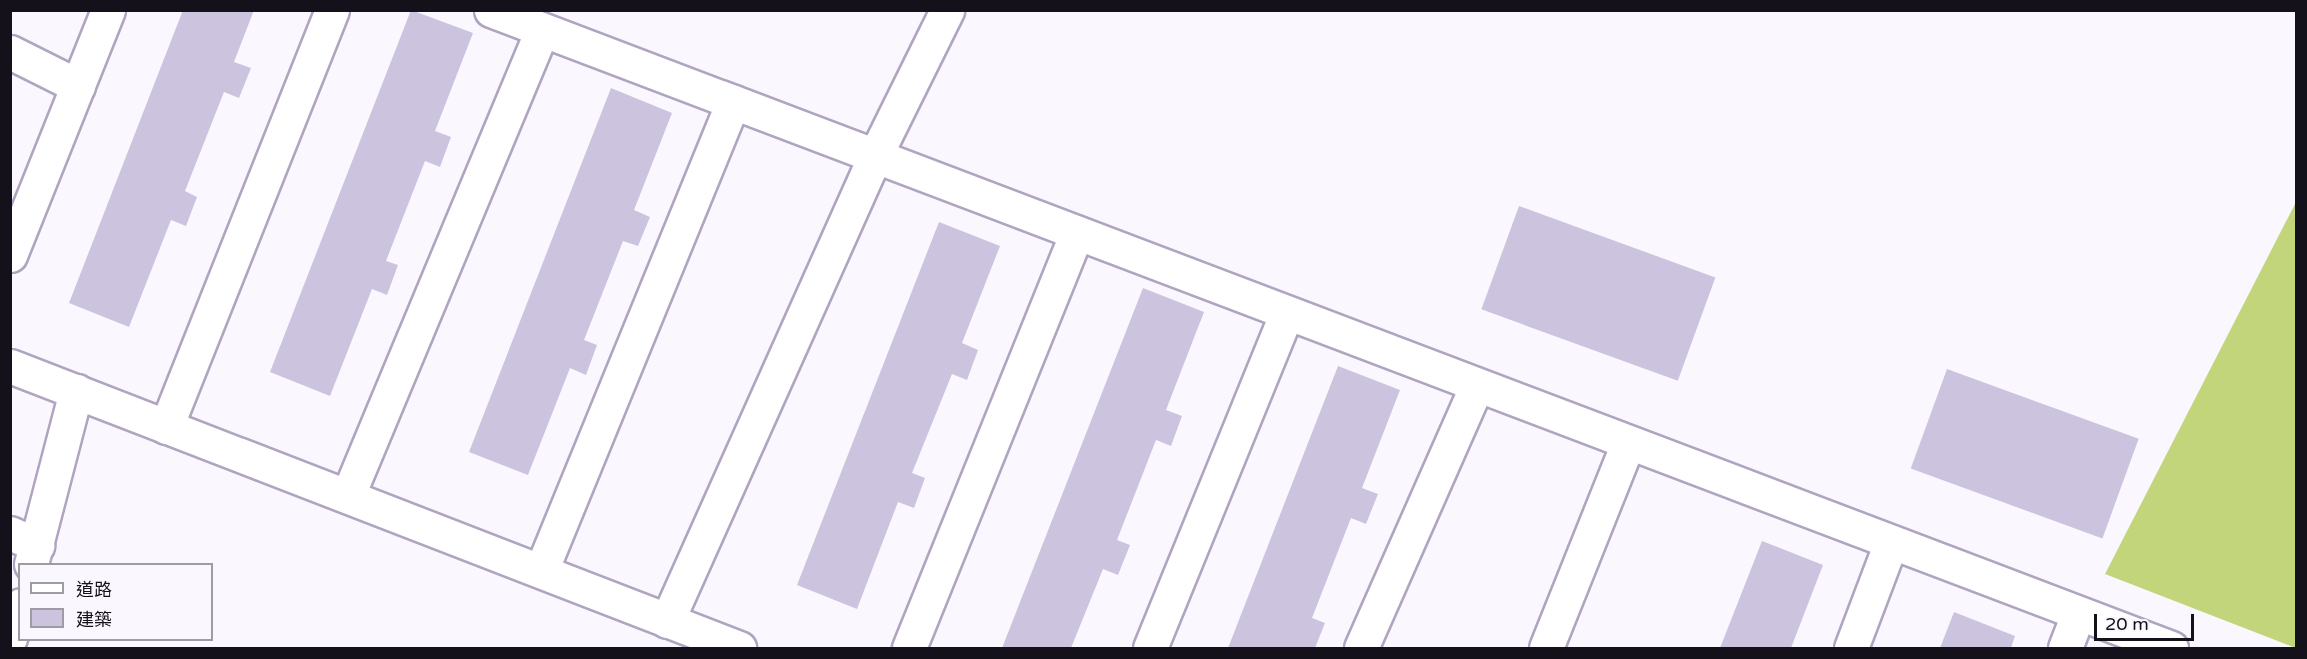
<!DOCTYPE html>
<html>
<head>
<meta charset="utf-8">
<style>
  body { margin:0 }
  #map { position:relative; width:2307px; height:659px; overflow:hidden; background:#faf8fe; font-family:"Varela Round","Noto Sans TC",sans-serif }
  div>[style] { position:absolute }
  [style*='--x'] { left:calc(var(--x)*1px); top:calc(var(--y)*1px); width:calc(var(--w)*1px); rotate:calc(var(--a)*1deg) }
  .forest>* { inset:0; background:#c3d57b }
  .building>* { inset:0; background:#ccc3df; transform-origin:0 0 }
  .roads { filter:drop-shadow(2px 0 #b0a5c0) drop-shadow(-2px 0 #b0a5c0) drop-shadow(0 2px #b0a5c0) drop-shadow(0 -2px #b0a5c0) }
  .minor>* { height:33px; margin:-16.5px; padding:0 16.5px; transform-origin:16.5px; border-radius:16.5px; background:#fff }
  span { translate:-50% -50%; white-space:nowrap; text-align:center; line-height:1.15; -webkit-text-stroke:4.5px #faf8fe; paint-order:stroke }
  .frame { position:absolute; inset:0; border:12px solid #15111a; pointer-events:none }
  .legend { position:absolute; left:18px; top:563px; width:195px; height:78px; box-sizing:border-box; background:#faf8fe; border:2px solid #9e9ca3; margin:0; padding:8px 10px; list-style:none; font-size:18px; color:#15111a }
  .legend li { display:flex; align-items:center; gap:12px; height:30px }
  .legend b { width:30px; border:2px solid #9e9ca3 }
  .scale { position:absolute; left:2094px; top:614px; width:100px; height:27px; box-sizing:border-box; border:3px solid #15111a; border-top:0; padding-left:8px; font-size:18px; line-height:21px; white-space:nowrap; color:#15111a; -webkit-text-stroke:4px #faf8fe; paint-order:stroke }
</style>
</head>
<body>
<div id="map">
  <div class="forest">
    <div style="clip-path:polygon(2296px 202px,2296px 648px,2105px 574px)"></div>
  </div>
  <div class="building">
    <div style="clip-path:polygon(183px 10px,254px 10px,234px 62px,251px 68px,239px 98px,224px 92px,185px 191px,197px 197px,186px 226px,171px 220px,129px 327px,69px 303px)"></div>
    <div style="clip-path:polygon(411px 10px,473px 33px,435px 131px,451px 137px,440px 167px,425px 161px,386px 261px,398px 265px,387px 295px,372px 289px,330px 396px,270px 372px)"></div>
    <div style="clip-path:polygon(611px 88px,672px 113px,634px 210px,650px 217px,638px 246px,623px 241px,584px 340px,597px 345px,586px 375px,570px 368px,528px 475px,469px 452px)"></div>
    <div style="left:1519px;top:206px;width:209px;height:110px;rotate:20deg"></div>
    <div style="clip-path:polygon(939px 222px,1000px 246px,962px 343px,978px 350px,967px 380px,952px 374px,912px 473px,925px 478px,914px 508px,898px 502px,857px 609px,797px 585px)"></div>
    <div style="clip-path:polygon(1143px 288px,1204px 312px,1166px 410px,1182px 416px,1171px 446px,1156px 440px,1117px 540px,1130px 545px,1118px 575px,1103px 569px,1071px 648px,1002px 648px)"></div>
    <div style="clip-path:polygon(1338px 366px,1400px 390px,1362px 488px,1378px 494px,1366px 524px,1351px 518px,1312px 618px,1325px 623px,1315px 648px,1228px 648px)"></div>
    <div style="left:1947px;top:369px;width:204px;height:106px;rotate:20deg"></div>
    <div style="clip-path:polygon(1762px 541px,1823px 565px,1791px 648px,1720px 648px)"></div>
    <div style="clip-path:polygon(1954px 612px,2015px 636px,2011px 648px,1940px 648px)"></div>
  </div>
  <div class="roads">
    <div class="minor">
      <div style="--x:491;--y:10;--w:1797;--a:20.79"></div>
      <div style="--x:10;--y:52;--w:76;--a:26.6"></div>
      <div style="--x:10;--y:255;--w:264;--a:-68.2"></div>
      <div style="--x:10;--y:366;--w:782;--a:21.15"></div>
      <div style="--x:166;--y:427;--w:449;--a:-68.3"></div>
      <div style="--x:348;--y:495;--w:504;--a:-67.35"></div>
      <div style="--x:10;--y:533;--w:30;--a:24"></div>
      <div style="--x:31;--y:564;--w:179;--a:-75.4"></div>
      <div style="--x:541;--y:571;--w:507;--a:-67.74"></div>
      <div style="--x:667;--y:621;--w:509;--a:-65.9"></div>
      <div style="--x:875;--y:156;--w:163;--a:-63.7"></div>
      <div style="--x:10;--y:638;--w:34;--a:-73"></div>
      <div style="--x:909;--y:648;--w:448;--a:-68"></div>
      <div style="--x:1150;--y:648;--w:362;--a:-67.8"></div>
      <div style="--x:1361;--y:648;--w:287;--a:-66.2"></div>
      <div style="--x:1546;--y:648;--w:221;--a:-68.2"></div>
      <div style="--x:1851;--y:648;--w:113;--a:-69.3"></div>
      <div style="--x:2065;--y:648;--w:36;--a:-69"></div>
    </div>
  </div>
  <div class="frame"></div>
  <ul class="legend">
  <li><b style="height:8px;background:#fff"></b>道路</li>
  <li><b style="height:16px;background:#ccc3df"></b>建築</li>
  </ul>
  <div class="scale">20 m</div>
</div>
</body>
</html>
